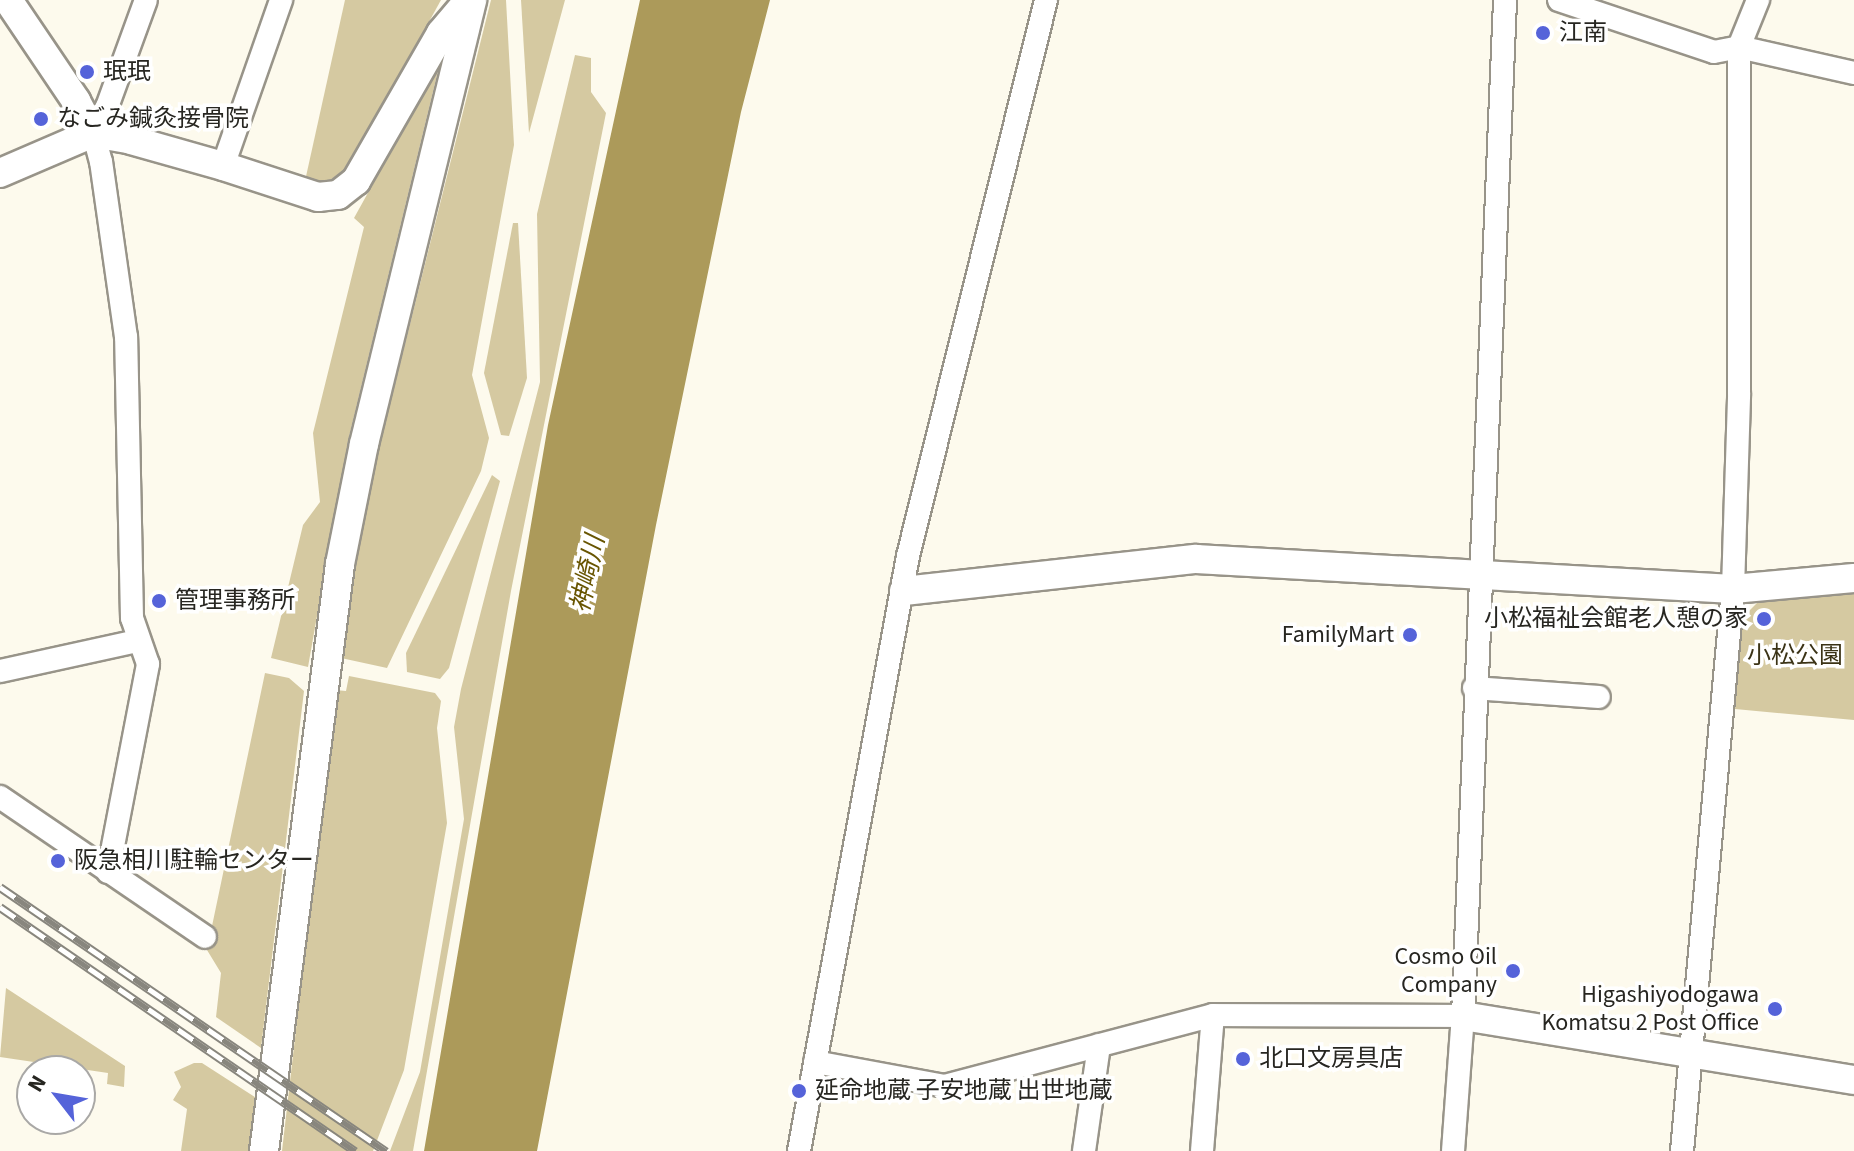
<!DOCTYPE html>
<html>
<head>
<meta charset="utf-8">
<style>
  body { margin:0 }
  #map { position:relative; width:1854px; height:1151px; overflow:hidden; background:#fdfaed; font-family:"Source Sans 3","Noto Sans JP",sans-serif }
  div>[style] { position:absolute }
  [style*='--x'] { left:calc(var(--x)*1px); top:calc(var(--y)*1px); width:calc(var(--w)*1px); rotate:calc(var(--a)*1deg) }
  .green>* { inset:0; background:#d5c9a1 }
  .water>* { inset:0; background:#ac9a5a }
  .roads { filter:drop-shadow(2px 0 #989489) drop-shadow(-2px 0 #989489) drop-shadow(0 2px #989489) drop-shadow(0 -2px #989489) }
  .minor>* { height:22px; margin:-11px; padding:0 11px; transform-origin:11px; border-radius:11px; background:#fff }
  .tertiary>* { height:28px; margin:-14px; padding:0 14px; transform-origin:14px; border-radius:14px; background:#fff }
  .rail>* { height:9px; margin-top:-4.5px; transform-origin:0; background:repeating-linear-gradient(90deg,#fff 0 18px,#88867e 0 36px); box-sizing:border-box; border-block:2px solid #88867e }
  .dots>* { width:22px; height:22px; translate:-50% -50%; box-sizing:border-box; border:4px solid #fff; border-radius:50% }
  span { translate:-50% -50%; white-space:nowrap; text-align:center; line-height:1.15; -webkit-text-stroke:7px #fff; paint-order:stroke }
  .poi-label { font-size:24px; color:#272621 }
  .left { translate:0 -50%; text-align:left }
  .right { translate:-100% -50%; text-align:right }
  .park-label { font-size:24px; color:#3b3316 }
  .water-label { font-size:26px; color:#685502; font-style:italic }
  .north { position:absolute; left:16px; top:1055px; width:80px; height:80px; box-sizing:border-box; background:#fff; border:2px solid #a9a8a6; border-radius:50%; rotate:301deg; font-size:22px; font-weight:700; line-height:32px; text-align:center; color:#272621 }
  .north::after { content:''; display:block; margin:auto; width:28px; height:36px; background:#5563d9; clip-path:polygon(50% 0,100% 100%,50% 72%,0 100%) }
</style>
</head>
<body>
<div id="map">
  <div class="green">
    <div style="clip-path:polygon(345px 0,441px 0,347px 170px,321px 185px,305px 181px)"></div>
    <div style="clip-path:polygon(491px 0,506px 0,514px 145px,472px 375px,489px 438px,481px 471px,387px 668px,341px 658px,354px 566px,379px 448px)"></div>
    <div style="clip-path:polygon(521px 0,565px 0,529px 133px)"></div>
    <div style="clip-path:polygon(575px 55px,591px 58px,591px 92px,606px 113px,511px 591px,413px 1151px,390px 1151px,420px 1072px,464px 819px,454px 727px,461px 689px,540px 382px,537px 214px)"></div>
    <div style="clip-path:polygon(440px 63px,348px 441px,308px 667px,271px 658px,303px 525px,320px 502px,313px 433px,364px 227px,354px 218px)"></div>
    <div style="clip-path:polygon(513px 223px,518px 223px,527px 378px,509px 436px,501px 435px,484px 373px)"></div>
    <div style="clip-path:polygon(492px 475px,500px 481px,449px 668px,440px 679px,407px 672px,406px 653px)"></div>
    <div style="clip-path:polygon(1854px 594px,1854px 720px,1735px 709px,1740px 620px,1759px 601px)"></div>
    <div style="clip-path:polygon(265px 673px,289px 678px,304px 691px,261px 1048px,216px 1017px,221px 973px,207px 950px)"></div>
    <div style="clip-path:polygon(349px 676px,435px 693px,441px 701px,437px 728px,447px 823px,404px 1070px,373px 1151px,282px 1151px,335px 690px,346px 691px)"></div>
    <div style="clip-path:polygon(6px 988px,125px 1066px,124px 1087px,107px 1084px,108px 1073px,0 1057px)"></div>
    <div style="clip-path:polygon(194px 1063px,202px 1063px,258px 1099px,252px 1151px,181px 1151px,187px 1109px,173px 1100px,181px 1087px,174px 1072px)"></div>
  </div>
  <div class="water">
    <div style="clip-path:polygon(640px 0,770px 0,741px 112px,656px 525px,537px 1151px,424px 1151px,548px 425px)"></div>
  </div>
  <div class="roads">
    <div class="minor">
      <div style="--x:1559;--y:0;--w:163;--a:18.5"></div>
      <div style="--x:1714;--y:52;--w:25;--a:-11"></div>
      <div style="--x:1739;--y:47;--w:118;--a:12.7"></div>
      <div style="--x:223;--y:166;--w:176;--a:-70.7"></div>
      <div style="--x:0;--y:671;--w:141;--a:-12.3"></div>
      <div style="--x:1474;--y:688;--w:125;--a:4.1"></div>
      <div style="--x:0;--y:797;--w:248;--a:34.3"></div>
      <div style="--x:108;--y:872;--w:212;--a:-79.1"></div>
      <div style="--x:148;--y:664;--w:49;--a:-109.2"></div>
      <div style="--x:132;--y:618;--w:281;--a:-91.2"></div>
      <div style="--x:126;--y:337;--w:177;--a:-98.1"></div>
      <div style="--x:101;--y:162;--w:30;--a:-105"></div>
      <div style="--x:93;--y:133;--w:30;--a:-62"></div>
      <div style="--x:107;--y:107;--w:114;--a:-70"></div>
      <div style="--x:815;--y:1062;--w:132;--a:10.5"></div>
      <div style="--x:945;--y:1086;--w:277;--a:-14.8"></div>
      <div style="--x:1213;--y:1015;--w:250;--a:0.2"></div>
      <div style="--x:799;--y:1151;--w:605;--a:-79.62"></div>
      <div style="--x:908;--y:556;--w:573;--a:-76.06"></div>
      <div style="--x:1084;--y:1151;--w:107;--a:-81.9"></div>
      <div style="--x:1202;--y:1151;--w:136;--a:-85.4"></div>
      <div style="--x:1453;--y:1151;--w:135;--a:-85.8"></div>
      <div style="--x:1463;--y:1016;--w:1017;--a:-87.63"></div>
      <div style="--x:1682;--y:1151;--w:564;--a:-84.81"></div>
      <div style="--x:1733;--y:589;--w:196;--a:-88.2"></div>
      <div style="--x:1739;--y:393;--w:346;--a:-90"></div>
      <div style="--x:1739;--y:47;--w:51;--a:-68"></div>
    </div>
    <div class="tertiary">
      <div style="--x:8;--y:0;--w:122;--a:56"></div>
      <div style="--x:76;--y:101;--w:36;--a:62"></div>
      <div style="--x:0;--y:173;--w:101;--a:-23.3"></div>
      <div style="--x:93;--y:133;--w:39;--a:10"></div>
      <div style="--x:131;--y:140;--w:96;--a:15.8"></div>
      <div style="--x:223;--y:166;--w:100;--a:18.1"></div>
      <div style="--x:318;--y:197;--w:20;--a:-6"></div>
      <div style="--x:338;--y:195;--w:23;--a:-38"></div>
      <div style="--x:356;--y:181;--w:171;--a:-60.1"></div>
      <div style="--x:441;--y:33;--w:42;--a:-49.8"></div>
      <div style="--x:904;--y:591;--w:294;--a:-6.3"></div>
      <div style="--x:1196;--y:559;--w:538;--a:3.2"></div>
      <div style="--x:1733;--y:589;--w:121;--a:-5.2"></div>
      <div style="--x:1463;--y:1016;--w:396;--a:9.3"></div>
      <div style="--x:264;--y:1151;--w:592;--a:-82.62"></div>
      <div style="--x:340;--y:564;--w:122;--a:-78.7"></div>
      <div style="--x:364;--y:444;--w:457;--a:-76.3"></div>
    </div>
  </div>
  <div class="rail">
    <div style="--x:0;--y:887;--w:468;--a:34.4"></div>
    <div style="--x:0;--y:907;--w:431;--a:34.5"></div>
  </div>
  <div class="dots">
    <div style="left:1543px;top:33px;background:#5563d9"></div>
    <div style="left:87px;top:72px;background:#5563d9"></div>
    <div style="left:41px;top:119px;background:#5563d9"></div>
    <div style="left:159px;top:601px;background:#5563d9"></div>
    <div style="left:1764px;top:619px;background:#5563d9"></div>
    <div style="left:1410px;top:635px;background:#5563d9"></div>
    <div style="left:58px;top:861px;background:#5563d9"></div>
    <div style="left:1513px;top:971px;background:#5563d9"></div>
    <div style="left:1775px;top:1009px;background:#5563d9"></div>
    <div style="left:1243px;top:1059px;background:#5563d9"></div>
    <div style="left:799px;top:1091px;background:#5563d9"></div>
  </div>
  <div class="poi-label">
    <span class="left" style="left:1559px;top:33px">江南</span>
    <span class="left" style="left:103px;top:72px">珉珉</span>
    <span class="left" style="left:57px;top:119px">なごみ鍼灸接骨院</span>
    <span class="left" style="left:175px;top:601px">管理事務所</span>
    <span class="right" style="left:1748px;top:619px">小松福祉会館老人憩の家</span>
    <span class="right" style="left:1394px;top:635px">FamilyMart</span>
    <span class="left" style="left:74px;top:861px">阪急相川駐輪センター</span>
    <span class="right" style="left:1497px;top:971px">Cosmo Oil<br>Company</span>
    <span class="right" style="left:1759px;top:1009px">Higashiyodogawa<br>Komatsu 2 Post Office</span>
    <span class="left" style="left:1259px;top:1059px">北口文房具店</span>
    <span class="left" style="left:815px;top:1091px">延命地蔵 子安地蔵 出世地蔵</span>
  </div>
  <div class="park-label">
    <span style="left:1795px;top:656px">小松公園</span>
  </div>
  <div class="water-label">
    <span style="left:588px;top:574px;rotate:-78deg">神崎川</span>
  </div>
  <div class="north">N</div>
</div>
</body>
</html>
